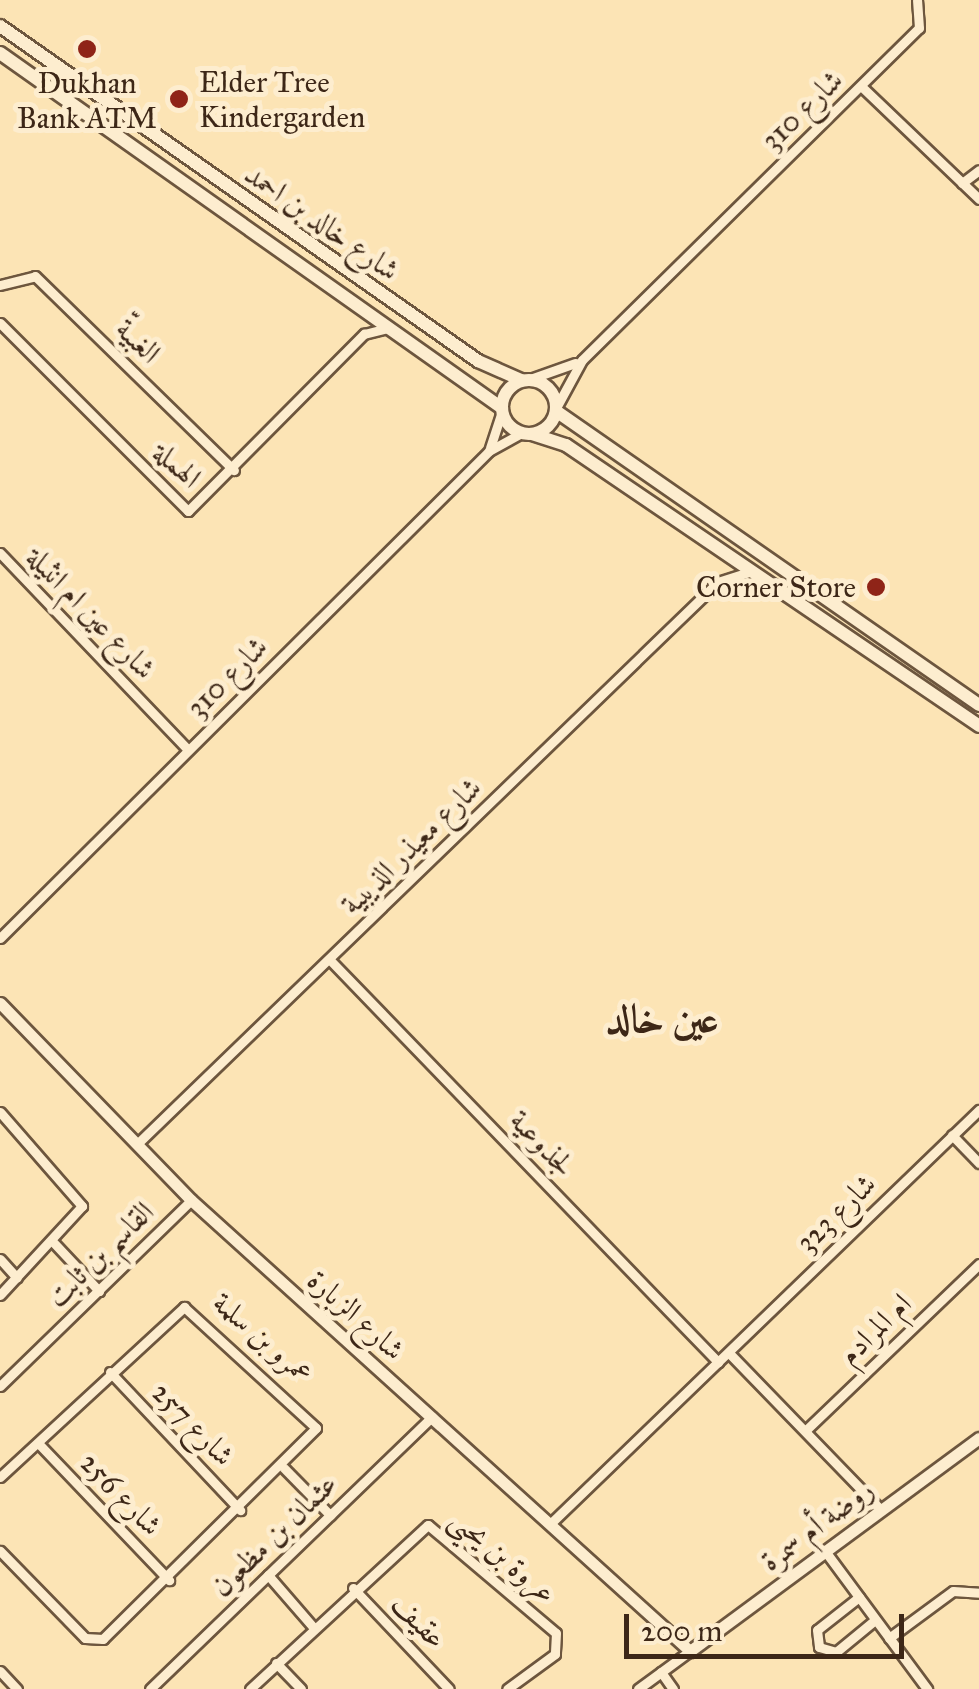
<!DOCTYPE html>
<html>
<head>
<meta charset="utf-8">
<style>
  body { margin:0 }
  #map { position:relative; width:979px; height:1689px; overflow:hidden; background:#fce4b5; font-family:"IM FELL Great Primer",Amiri,serif }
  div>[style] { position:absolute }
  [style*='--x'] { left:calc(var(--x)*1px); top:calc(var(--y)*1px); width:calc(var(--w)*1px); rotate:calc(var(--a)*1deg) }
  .roads { filter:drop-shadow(2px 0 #6d563e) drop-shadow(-2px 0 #6d563e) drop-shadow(0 2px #6d563e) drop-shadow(0 -2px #6d563e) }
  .minor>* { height:9px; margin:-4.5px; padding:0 4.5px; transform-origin:4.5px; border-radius:4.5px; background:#fdedcf }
  .tertiary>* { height:11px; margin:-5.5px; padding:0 5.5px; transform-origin:5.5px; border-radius:5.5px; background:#fdedcf }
  .secondary>* { height:12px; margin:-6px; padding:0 6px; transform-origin:6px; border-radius:6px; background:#fdedcf }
  .secondary>.ring { margin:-6px; padding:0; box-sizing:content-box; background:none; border:12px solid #fdedcf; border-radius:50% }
  .dots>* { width:28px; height:28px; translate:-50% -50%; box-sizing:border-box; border:5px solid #fdedcf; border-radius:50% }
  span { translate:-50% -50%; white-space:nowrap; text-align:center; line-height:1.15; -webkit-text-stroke:10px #fdedcf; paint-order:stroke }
  .poi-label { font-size:30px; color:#3d2717 }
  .left { translate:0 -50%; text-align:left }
  .right { translate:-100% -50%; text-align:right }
  .street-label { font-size:30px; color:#3d2717 }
  .district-label { font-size:40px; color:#3d2717; font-weight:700 }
  .scale { position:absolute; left:624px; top:1614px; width:280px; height:45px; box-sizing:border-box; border:5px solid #3d2717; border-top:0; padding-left:12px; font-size:30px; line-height:35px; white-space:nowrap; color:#3d2717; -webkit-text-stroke:8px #fdedcf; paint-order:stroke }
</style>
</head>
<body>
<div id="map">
  <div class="roads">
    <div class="minor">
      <div style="--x:862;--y:87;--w:162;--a:43.7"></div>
      <div style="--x:962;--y:183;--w:21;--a:-37"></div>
      <div style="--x:0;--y:285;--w:36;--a:-14"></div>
      <div style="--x:35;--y:276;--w:278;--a:44.3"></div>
      <div style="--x:0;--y:323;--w:266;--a:45"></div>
      <div style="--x:188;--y:511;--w:250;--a:-45.2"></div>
      <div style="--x:364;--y:334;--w:25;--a:-14"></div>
      <div style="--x:530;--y:379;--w:48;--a:-19.6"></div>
      <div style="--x:557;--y:406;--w:52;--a:-61.5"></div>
      <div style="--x:582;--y:360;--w:473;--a:-44.6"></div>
      <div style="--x:919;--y:28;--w:28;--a:-94"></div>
      <div style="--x:490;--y:448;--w:38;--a:-72"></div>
      <div style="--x:0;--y:553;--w:272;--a:46.3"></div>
      <div style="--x:0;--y:938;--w:690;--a:-44.88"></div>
      <div style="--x:489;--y:451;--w:37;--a:-29"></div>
      <div style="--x:330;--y:960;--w:559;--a:46.02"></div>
      <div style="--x:0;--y:1112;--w:125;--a:48.9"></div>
      <div style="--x:82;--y:1206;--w:121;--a:132.7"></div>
      <div style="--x:952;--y:1135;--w:39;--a:46"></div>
      <div style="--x:137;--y:1144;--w:808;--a:-44.05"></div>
      <div style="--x:718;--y:582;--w:33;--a:-18"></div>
      <div style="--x:54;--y:1243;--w:66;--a:46.8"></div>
      <div style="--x:0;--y:1259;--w:25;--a:48"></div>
      <div style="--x:729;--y:1353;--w:217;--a:45.9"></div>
      <div style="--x:110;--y:1372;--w:190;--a:46.7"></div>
      <div style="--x:0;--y:1386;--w:267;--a:-44.2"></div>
      <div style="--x:806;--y:1430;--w:240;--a:-43.8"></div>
      <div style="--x:38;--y:1443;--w:190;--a:46.3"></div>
      <div style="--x:284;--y:1468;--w:66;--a:45.6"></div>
      <div style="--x:0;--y:1477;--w:251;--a:-42.7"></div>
      <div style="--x:184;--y:1307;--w:179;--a:42.5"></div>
      <div style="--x:316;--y:1428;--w:300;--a:135.3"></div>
      <div style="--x:103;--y:1639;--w:18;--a:-177"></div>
      <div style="--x:85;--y:1638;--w:122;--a:-134.3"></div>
      <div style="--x:551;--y:1523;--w:595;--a:-43.98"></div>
      <div style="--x:825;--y:1551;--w:172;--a:53.5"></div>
      <div style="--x:268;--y:1575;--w:69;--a:49.1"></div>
      <div style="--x:353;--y:1588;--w:139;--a:46.5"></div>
      <div style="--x:859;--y:1597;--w:53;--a:141.8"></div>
      <div style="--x:817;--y:1630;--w:17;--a:83"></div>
      <div style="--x:819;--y:1647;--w:18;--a:16"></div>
      <div style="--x:836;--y:1652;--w:50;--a:-39.4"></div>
      <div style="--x:889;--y:1638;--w:79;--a:-36.3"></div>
      <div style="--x:953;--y:1591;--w:26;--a:4"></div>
      <div style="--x:276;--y:1663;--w:36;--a:46"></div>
      <div style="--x:0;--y:1671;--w:25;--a:47"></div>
      <div style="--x:661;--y:1672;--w:21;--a:55"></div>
      <div style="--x:150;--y:1689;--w:392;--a:-44"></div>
      <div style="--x:250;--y:1689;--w:242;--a:-42.7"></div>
      <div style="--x:428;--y:1525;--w:167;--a:40.2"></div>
      <div style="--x:556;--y:1633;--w:21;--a:93"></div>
      <div style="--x:555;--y:1654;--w:59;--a:143.9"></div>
      <div style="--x:638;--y:1689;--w:64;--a:-36.2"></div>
    </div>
    <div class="tertiary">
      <div style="--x:0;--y:1003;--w:274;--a:45.9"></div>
      <div style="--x:191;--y:1200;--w:673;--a:42.11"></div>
      <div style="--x:690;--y:1651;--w:359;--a:-36.4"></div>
    </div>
    <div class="secondary">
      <div style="--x:0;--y:26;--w:584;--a:35.02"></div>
      <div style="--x:478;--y:361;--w:47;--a:23.8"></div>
      <div style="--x:0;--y:53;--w:615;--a:35.27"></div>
      <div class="ring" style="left:502px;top:380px;width:42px;height:42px"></div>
      <div style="--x:556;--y:411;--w:515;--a:34.8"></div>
      <div style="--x:532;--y:434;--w:36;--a:18"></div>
      <div style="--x:566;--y:445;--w:500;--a:34.2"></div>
    </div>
  </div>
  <div class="dots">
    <div style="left:87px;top:49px;background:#8f2418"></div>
    <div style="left:179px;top:99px;background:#8f2418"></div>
    <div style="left:876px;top:587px;background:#8f2418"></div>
  </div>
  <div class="poi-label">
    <span class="left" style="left:199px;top:99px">Elder Tree<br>Kindergarden</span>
    <span style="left:87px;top:100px">Dukhan<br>Bank ATM</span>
    <span class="right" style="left:856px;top:587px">Corner Store</span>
  </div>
  <div class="street-label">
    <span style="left:802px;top:110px;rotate:-44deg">شارع 310</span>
    <span style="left:322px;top:222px;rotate:35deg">شارع خالد بن احمد</span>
    <span style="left:138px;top:341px;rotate:44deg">الغبيةّ</span>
    <span style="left:177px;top:465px;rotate:41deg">الهملة</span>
    <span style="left:91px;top:613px;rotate:46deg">شارع عين ام انثيلة</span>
    <span style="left:227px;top:677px;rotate:-45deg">شارع 310</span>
    <span style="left:411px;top:846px;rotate:-44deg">شارع معيذر الذيبية</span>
    <span style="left:542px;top:1143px;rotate:46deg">لجذوعية</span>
    <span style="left:836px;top:1213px;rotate:-44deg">شارع 323</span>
    <span style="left:100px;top:1254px;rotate:-44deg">القاسم بن ثابت</span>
    <span style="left:356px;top:1315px;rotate:42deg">شارع الزبارة</span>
    <span style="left:875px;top:1329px;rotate:-44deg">ام المرادم</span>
    <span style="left:263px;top:1338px;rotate:41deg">عمرو بن سلمة</span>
    <span style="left:193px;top:1424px;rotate:46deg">شارع 257</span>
    <span style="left:121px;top:1494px;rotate:46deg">شارع 256</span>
    <span style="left:817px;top:1525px;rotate:-37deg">روضة أم سمرة</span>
    <span style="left:274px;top:1535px;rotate:-44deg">عثمان بن مظعون</span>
    <span style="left:503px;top:1556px;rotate:40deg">عروة بن يحيى</span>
    <span style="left:419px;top:1621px;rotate:46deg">عقيف</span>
  </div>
  <div class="district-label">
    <span style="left:662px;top:1019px">عين خالد</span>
  </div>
  <div class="scale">200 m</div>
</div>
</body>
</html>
